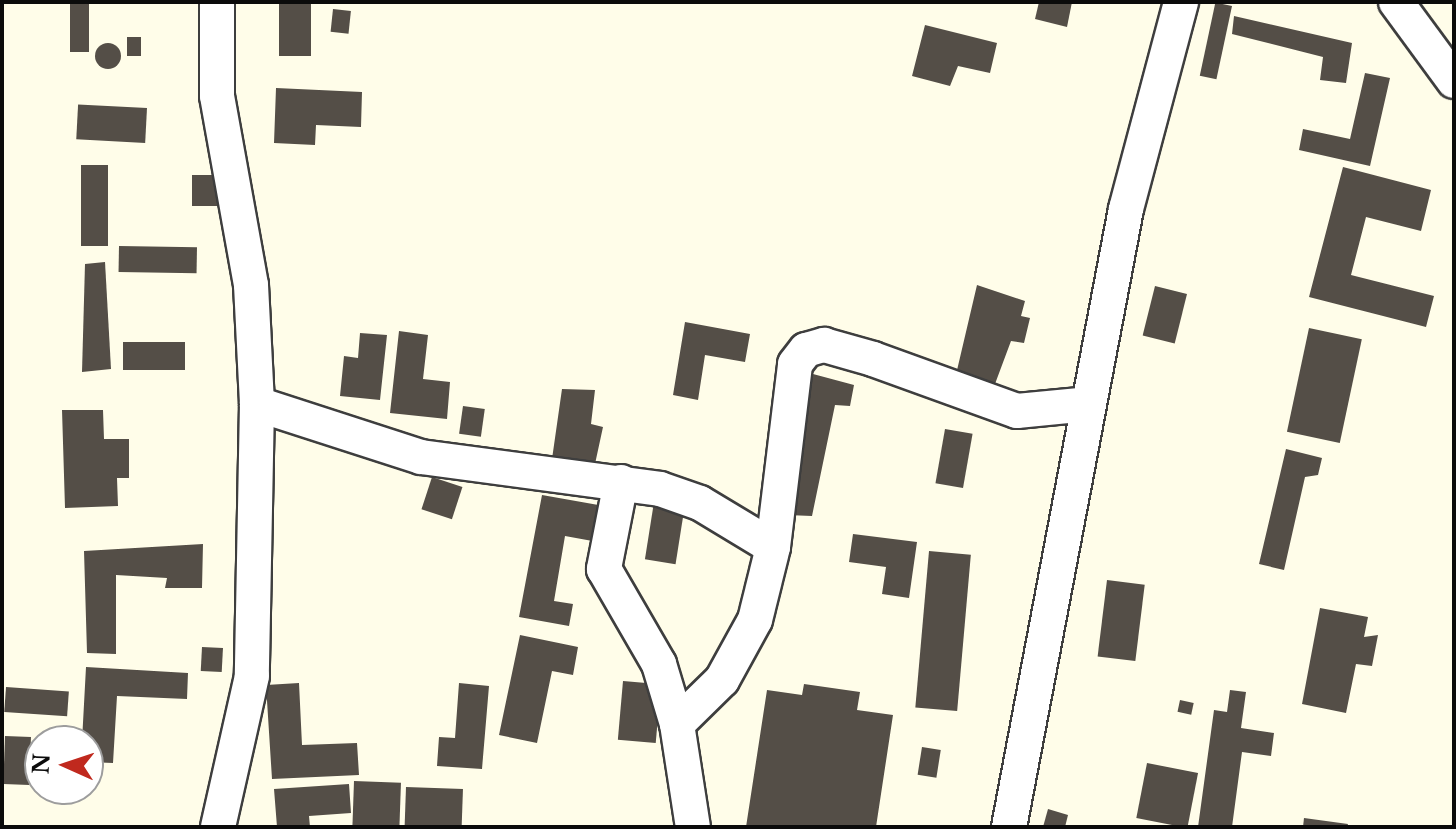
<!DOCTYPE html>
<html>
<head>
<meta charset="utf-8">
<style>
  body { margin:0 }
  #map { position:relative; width:1456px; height:829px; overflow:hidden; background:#fffde9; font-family:"Libre Baskerville",serif }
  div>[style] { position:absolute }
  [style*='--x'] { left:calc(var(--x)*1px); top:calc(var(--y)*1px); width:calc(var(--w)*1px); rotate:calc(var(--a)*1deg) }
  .building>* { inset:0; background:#544e47; transform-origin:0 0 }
  .round { border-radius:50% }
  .roads { filter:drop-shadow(2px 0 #3e3e3e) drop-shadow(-2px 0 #3e3e3e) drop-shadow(0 2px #3e3e3e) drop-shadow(0 -2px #3e3e3e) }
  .minor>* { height:34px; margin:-17px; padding:0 17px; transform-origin:17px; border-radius:17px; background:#fff }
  span { translate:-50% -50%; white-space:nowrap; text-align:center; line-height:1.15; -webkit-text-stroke:8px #fff; paint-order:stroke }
  .frame { position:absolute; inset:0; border:4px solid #0b0b0b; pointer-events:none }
  .north { position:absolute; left:24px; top:725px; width:80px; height:80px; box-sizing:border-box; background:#fff; border:2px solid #9d9d9d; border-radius:50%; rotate:273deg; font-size:22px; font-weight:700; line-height:32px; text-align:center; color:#0b0b0b }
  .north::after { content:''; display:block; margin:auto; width:28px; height:36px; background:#c0291e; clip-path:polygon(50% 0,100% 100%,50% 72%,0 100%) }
</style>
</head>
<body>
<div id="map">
  <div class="building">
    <div style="left:70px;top:2px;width:19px;height:50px"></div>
    <div style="left:279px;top:2px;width:32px;height:54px"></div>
    <div style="clip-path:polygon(1039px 2px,1072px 2px,1067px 27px,1035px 19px)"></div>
    <div style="left:1232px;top:6px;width:75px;height:17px;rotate:102deg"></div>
    <div style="left:333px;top:9px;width:18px;height:23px;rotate:6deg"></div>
    <div style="clip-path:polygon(1234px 16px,1352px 43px,1346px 83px,1320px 80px,1323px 57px,1232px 34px)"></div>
    <div style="clip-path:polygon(925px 25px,997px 43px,990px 73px,958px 66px,950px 86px,912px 76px)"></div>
    <div style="left:127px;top:37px;width:14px;height:19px"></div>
    <div class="round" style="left:95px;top:43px;width:26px;height:26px"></div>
    <div style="clip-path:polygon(1365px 73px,1390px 78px,1370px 166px,1299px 150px,1303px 129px,1350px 139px)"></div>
    <div style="clip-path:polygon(276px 88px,362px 92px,361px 127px,316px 125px,315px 145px,274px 143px)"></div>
    <div style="left:147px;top:108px;width:35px;height:69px;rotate:93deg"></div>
    <div style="left:81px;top:165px;width:27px;height:81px"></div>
    <div style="clip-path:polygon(1343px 167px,1431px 190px,1421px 231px,1366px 217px,1351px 275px,1434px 296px,1426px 327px,1309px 297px)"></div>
    <div style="left:226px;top:175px;width:31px;height:34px;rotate:90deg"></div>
    <div style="left:119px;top:246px;width:78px;height:26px;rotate:1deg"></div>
    <div style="clip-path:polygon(105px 262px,111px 369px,82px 372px,85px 264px)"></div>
    <div style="clip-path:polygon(977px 285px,1025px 301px,1021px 316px,1030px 318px,1024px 343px,1011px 341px,992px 392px,954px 383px)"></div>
    <div style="left:1155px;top:286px;width:33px;height:51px;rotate:14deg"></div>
    <div style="clip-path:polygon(685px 322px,750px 334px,745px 362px,705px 355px,698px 400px,673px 395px)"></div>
    <div style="left:1309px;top:328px;width:54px;height:106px;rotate:12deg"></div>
    <div style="clip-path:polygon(399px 331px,428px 335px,423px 379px,450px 382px,447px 419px,390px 413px)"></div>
    <div style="clip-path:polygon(360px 333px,387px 335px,380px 400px,340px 396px,344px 356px,358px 358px)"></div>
    <div style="left:123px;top:342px;width:62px;height:28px"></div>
    <div style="clip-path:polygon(813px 374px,854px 385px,850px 406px,835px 405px,812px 516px,787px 515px)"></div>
    <div style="clip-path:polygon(562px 389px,595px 390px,591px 424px,603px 427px,595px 464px,552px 459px)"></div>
    <div style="left:463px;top:406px;width:22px;height:28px;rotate:8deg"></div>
    <div style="clip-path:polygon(62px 410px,103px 410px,104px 439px,129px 439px,129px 478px,117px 478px,118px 506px,65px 508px)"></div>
    <div style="left:945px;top:429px;width:28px;height:55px;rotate:10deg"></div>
    <div style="clip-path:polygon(1286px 449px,1322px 458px,1318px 475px,1305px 477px,1284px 570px,1259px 564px)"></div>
    <div style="left:432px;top:477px;width:32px;height:34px;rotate:18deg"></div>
    <div style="clip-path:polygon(542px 495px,604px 506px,598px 542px,565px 536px,554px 601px,573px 604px,569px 626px,519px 617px)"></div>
    <div style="left:654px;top:502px;width:31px;height:58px;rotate:9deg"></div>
    <div style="clip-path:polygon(853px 534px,917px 542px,909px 598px,882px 594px,886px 567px,849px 562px)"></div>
    <div style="clip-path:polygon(203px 544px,202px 588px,165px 588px,167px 578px,116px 575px,116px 654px,87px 653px,84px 551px)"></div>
    <div style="left:929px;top:551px;width:42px;height:157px;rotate:5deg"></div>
    <div style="left:1107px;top:580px;width:38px;height:77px;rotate:7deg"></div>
    <div style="clip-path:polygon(1320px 608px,1368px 617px,1364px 637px,1378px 635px,1372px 666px,1356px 664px,1346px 713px,1302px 704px)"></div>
    <div style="clip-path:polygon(520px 635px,578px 647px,573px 675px,552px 671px,537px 743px,499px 735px)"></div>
    <div style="left:202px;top:647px;width:21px;height:24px;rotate:3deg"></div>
    <div style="clip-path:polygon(86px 667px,188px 673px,187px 699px,117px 696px,113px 763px,88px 762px,88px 741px,82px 741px)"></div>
    <div style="left:623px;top:681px;width:38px;height:59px;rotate:5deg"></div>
    <div style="clip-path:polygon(299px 683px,302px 745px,357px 743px,359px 775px,272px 779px,266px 685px)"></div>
    <div style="clip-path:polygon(459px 683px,489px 686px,482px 769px,437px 766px,439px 737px,455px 738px)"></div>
    <div style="clip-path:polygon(804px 684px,860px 692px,857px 710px,893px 715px,876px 827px,746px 827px,767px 690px,802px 695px)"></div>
    <div style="left:6px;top:687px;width:63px;height:25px;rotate:4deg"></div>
    <div style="clip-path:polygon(1230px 690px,1246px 692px,1241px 728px,1274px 733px,1271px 756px,1242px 752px,1232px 827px,1198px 827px,1214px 710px,1227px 712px)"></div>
    <div style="left:1180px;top:700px;width:14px;height:12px;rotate:12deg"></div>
    <div style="left:5px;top:736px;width:26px;height:48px;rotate:2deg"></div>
    <div style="left:922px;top:747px;width:19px;height:28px;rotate:9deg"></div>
    <div style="left:1147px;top:763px;width:52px;height:56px;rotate:11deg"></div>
    <div style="left:354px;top:781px;width:47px;height:46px;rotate:2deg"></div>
    <div style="clip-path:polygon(349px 784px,351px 813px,309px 816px,310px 827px,277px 827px,274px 789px)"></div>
    <div style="left:406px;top:787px;width:57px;height:40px;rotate:2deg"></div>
    <div style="clip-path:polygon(1048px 809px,1068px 815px,1065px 827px,1043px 827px)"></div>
    <div style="clip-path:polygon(1304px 818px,1348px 824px,1347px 827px,1303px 827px)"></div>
  </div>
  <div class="roads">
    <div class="minor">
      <div style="--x:217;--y:2;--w:94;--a:90"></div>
      <div style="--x:217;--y:96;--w:192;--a:79.8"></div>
      <div style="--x:251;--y:285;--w:119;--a:87.1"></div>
      <div style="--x:257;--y:404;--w:272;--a:91.1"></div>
      <div style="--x:252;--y:676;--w:155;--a:102.7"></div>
      <div style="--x:1396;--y:2;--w:98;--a:53.7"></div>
      <div style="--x:257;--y:404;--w:172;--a:17.9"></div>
      <div style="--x:421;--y:457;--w:241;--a:7.6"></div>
      <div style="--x:660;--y:489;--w:42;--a:19.3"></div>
      <div style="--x:700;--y:503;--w:85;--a:31.1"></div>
      <div style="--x:621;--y:482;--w:89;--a:101.1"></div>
      <div style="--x:604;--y:569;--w:110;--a:59.9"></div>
      <div style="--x:659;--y:664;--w:63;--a:73.3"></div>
      <div style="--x:677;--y:724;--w:104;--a:81.2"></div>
      <div style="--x:677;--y:724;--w:63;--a:-44.4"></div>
      <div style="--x:722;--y:680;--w:68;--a:-61.2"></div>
      <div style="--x:755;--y:620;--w:75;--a:-76.1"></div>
      <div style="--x:773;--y:547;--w:184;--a:-83.1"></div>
      <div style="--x:795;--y:364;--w:18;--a:-52"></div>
      <div style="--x:806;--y:350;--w:19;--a:-16"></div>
      <div style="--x:824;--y:345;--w:51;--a:15.9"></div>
      <div style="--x:873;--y:359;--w:153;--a:19.9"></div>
      <div style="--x:1017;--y:411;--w:71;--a:-5.6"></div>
      <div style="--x:1009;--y:827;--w:629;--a:-79.28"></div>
      <div style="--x:1126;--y:209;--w:214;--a:-75.1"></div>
    </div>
  </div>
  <div class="frame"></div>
  <div class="north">N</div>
</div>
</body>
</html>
